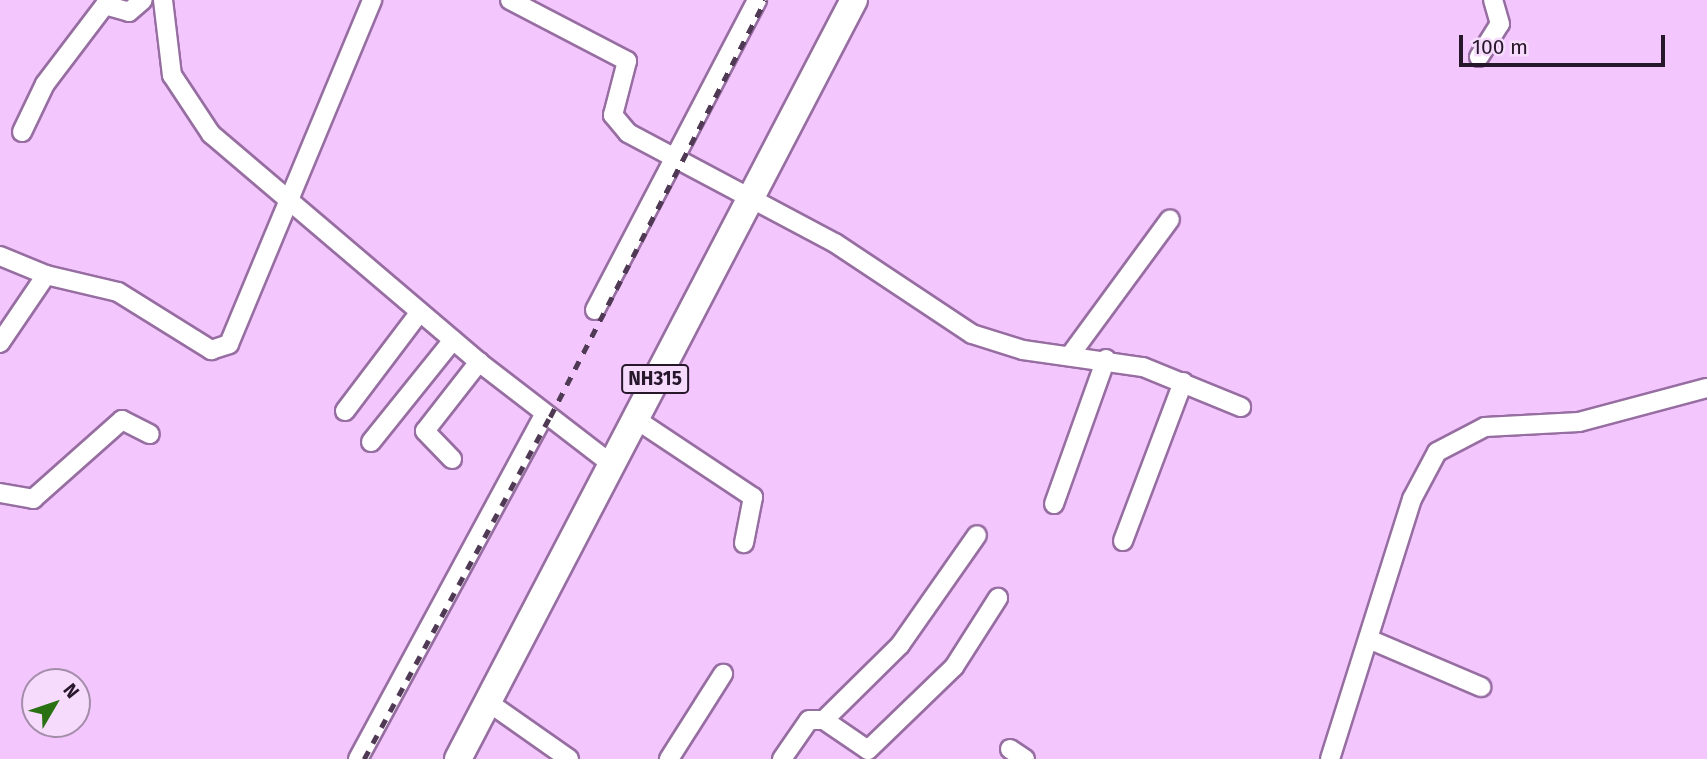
<!DOCTYPE html>
<html>
<head>
<meta charset="utf-8">
<style>
  body { margin:0 }
  #map { position:relative; width:1707px; height:759px; overflow:hidden; background:#f3c7fe; font-family:"Fira Sans",sans-serif }
  div>[style] { position:absolute }
  [style*='--x'] { left:calc(var(--x)*1px); top:calc(var(--y)*1px); width:calc(var(--w)*1px); rotate:calc(var(--a)*1deg) }
  .roads { filter:drop-shadow(2px 0 #976ea1) drop-shadow(-2px 0 #976ea1) drop-shadow(0 2px #976ea1) drop-shadow(0 -2px #976ea1) }
  .minor>* { height:18px; margin:-9px; padding:0 9px; transform-origin:9px; border-radius:9px; background:#fff }
  .highway>* { height:26px; margin:-13px; padding:0 13px; transform-origin:13px; border-radius:13px; background:#fff }
  .rail>* { height:4.5px; margin-top:-2.25px; transform-origin:0; background:repeating-linear-gradient(90deg,#4f3954 0 9px,transparent 0 18px) }
  span { translate:-50% -50%; white-space:nowrap; text-align:center; line-height:1.15; -webkit-text-stroke:7px #f6dbfd; paint-order:stroke }
  .shield-label span { padding:2px 5px; background:#f6dbfd; border:2px solid; border-radius:5px; -webkit-text-stroke-width:0 }
  .shield-label { font-size:19px; color:#27172b; font-weight:700 }
  .north { position:absolute; left:21px; top:668px; width:70px; height:70px; box-sizing:border-box; background:#f6dbfd; border:2px solid #a38da9; border-radius:50%; rotate:51deg; font-size:19px; font-weight:700; line-height:28px; text-align:center; color:#27172b }
  .north::after { content:''; display:block; margin:auto; width:24px; height:32px; background:#297112; clip-path:polygon(50% 0,100% 100%,50% 72%,0 100%) }
  .scale { position:absolute; left:1459px; top:35px; width:206px; height:32px; box-sizing:border-box; border:4px solid #27172b; border-top:0; padding-left:9px; font-size:21px; line-height:24px; white-space:nowrap; color:#27172b; -webkit-text-stroke:5px #f6dbfd; paint-order:stroke }
</style>
</head>
<body>
<div id="map">
  <div class="roads">
    <div class="minor">
      <div style="--x:163;--y:0;--w:76;--a:83.2"></div>
      <div style="--x:172;--y:75;--w:71;--a:56.5"></div>
      <div style="--x:211;--y:134;--w:352;--a:40.4"></div>
      <div style="--x:479;--y:362;--w:164;--a:37.6"></div>
      <div style="--x:510;--y:0;--w:132;--a:27.5"></div>
      <div style="--x:627;--y:61;--w:56;--a:104.5"></div>
      <div style="--x:613;--y:115;--w:23;--a:50"></div>
      <div style="--x:628;--y:133;--w:234;--a:28"></div>
      <div style="--x:835;--y:243;--w:164;--a:33.6"></div>
      <div style="--x:972;--y:334;--w:53;--a:17.4"></div>
      <div style="--x:1023;--y:350;--w:121;--a:8.1"></div>
      <div style="--x:1143;--y:367;--w:106;--a:22.2"></div>
      <div style="--x:1479;--y:57;--w:39;--a:-58"></div>
      <div style="--x:1500;--y:24;--w:25;--a:-106"></div>
      <div style="--x:22;--y:132;--w:53;--a:-64.4"></div>
      <div style="--x:45;--y:84;--w:99;--a:-52.8"></div>
      <div style="--x:105;--y:5;--w:25;--a:16"></div>
      <div style="--x:129;--y:12;--w:18;--a:-41"></div>
      <div style="--x:0;--y:256;--w:50;--a:22.4"></div>
      <div style="--x:595;--y:310;--w:350;--a:-62.4"></div>
      <div style="--x:0;--y:343;--w:82;--a:-55.9"></div>
      <div style="--x:46;--y:275;--w:74;--a:13.3"></div>
      <div style="--x:118;--y:292;--w:110;--a:31.9"></div>
      <div style="--x:211;--y:350;--w:19;--a:-18"></div>
      <div style="--x:229;--y:344;--w:373;--a:-67.4"></div>
      <div style="--x:1071;--y:354;--w:167;--a:-53.7"></div>
      <div style="--x:345;--y:411;--w:124;--a:-52.9"></div>
      <div style="--x:634;--y:418;--w:143;--a:33.6"></div>
      <div style="--x:753;--y:497;--w:47;--a:101.1"></div>
      <div style="--x:371;--y:442;--w:131;--a:-51.2"></div>
      <div style="--x:452;--y:459;--w:39;--a:-134"></div>
      <div style="--x:425;--y:431;--w:88;--a:-52"></div>
      <div style="--x:0;--y:493;--w:34;--a:10"></div>
      <div style="--x:33;--y:499;--w:119;--a:-41.6"></div>
      <div style="--x:122;--y:420;--w:31;--a:27"></div>
      <div style="--x:1054;--y:504;--w:154;--a:-70.3"></div>
      <div style="--x:1123;--y:541;--w:170;--a:-69.3"></div>
      <div style="--x:1371;--y:640;--w:120;--a:23.1"></div>
      <div style="--x:488;--y:702;--w:99;--a:35.1"></div>
      <div style="--x:824;--y:720;--w:53;--a:34.3"></div>
      <div style="--x:868;--y:750;--w:120;--a:-44"></div>
      <div style="--x:954;--y:667;--w:82;--a:-57.5"></div>
      <div style="--x:1010;--y:749;--w:18;--a:34"></div>
      <div style="--x:358;--y:759;--w:393;--a:-61.6"></div>
      <div style="--x:669;--y:759;--w:101;--a:-57.6"></div>
      <div style="--x:782;--y:759;--w:47;--a:-55.3"></div>
      <div style="--x:809;--y:720;--w:15;--a:0"></div>
      <div style="--x:824;--y:720;--w:107;--a:-44.6"></div>
      <div style="--x:900;--y:645;--w:134;--a:-55"></div>
      <div style="--x:1330;--y:759;--w:273;--a:-72.5"></div>
      <div style="--x:1412;--y:499;--w:53;--a:-62"></div>
      <div style="--x:1437;--y:452;--w:54;--a:-27.5"></div>
      <div style="--x:1485;--y:427;--w:94;--a:-3"></div>
      <div style="--x:1579;--y:422;--w:132;--a:-14.9"></div>
    </div>
    <div class="highway">
      <div style="--x:458;--y:759;--w:856;--a:-62.45"></div>
    </div>
  </div>
  <div class="rail">
    <div style="--x:364;--y:759;--w:389;--a:-61.5"></div>
    <div style="--x:550;--y:417;--w:469;--a:-62.7"></div>
  </div>
  <div class="shield-label">
    <span style="left:655px;top:379px">NH315</span>
  </div>
  <div class="north">N</div>
  <div class="scale">100 m</div>
</div>
</body>
</html>
